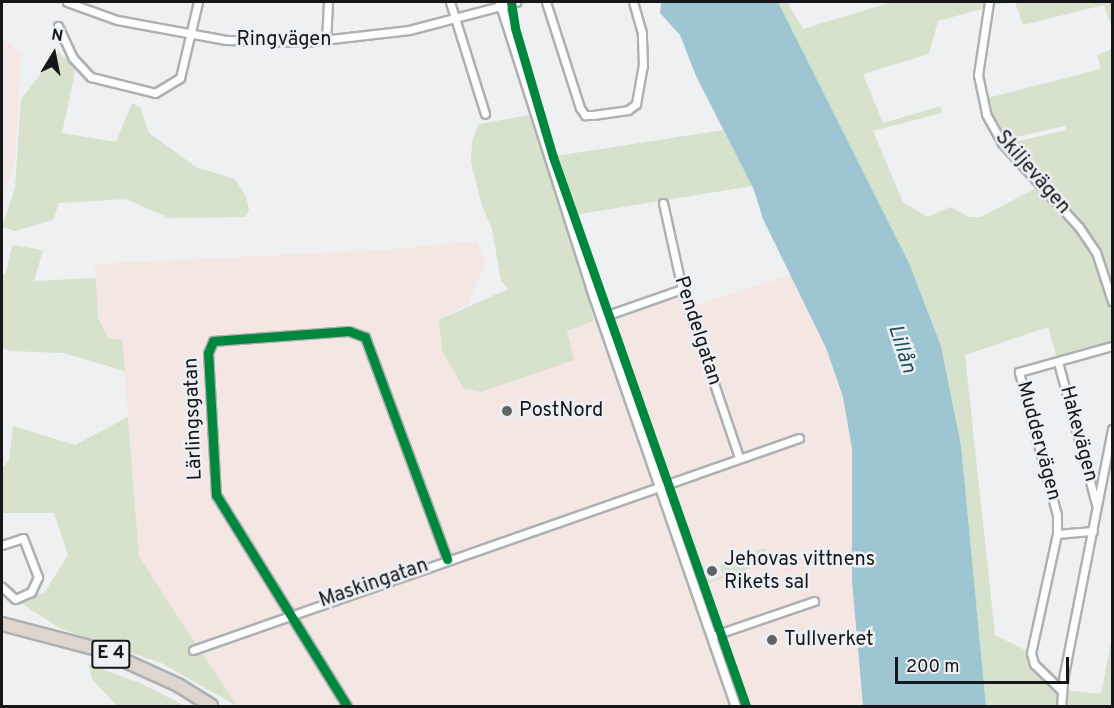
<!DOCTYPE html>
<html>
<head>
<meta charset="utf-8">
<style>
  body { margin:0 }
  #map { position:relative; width:1114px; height:708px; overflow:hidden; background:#eef0f2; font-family:Overpass,sans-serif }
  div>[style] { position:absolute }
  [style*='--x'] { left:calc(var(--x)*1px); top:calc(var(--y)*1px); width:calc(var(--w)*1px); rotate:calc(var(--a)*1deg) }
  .commercial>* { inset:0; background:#f4e7e4 }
  .industrial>* { inset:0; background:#f4e7e3 }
  .green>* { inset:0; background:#d7e2cd }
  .water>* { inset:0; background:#9ec5d2 }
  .roads { filter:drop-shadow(2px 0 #aeb0b2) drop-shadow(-2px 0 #aeb0b2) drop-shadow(0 2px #aeb0b2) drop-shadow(0 -2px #aeb0b2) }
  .minor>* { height:7px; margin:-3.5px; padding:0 3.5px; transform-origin:3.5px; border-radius:3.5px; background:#fcfdfd }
  .tertiary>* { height:8px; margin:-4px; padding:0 4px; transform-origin:4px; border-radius:4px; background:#fcfdfd }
  .trunk>* { height:12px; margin:-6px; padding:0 6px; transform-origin:6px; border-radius:6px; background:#ded6ce }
  .cycleway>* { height:9px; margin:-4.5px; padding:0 4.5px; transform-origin:4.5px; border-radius:4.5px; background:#00873e }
  .dots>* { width:16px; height:16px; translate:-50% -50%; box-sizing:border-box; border:3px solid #eceff4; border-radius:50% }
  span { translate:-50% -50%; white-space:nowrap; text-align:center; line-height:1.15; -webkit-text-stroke:5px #eceff4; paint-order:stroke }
  .shield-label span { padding:2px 4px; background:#eceff4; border:2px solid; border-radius:4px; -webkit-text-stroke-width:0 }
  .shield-label { font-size:18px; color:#161718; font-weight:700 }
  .street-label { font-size:20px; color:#161718 }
  .poi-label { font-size:20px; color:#161718 }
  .left { translate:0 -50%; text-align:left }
  .water-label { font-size:21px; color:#1f4e5c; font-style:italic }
  .frame { position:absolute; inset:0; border:3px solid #161718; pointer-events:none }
  .north { position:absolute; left:24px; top:24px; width:60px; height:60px; -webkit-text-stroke:4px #eceff4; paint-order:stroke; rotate:10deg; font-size:16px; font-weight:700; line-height:24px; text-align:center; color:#161718 }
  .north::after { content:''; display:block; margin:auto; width:21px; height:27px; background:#161718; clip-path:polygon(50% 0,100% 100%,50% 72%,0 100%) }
  .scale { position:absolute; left:895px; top:657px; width:174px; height:27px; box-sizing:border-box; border:3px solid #161718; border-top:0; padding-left:8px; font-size:18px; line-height:21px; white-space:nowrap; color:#161718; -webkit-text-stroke:4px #eceff4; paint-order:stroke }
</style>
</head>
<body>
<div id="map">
  <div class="commercial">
    <div style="clip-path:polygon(2px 39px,21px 53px,15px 159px,2px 203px)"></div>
  </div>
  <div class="industrial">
    <div style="clip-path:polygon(476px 241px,486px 263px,467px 305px,449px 313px,573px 360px,567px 331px,682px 289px,688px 307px,791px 275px,826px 348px,843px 397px,852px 449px,852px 581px,863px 706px,237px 706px,139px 557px,122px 341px,108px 338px,98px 318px,95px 264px,384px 250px)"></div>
  </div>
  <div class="green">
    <div style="clip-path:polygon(778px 2px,787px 2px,803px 29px,892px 2px,1007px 2px,938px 21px,929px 54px,863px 74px,883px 123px,941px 106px,942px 113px,873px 131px,903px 202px,928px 217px,950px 207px,969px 217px,981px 217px,1038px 187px,1046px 191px,1006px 144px,1066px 130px,1065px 126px,1002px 140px,984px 99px,1101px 69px,1097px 55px,1112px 49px,1112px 346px,1058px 362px,1048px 327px,965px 355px,995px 635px,1031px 653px,1034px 664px,1061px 690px,1101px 694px,1112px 637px,1112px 706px,986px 706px,961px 445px,941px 346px,909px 263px)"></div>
    <div style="clip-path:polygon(1015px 2px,1112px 2px,1112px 28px,1104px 5px,1023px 25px)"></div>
    <div style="clip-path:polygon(58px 52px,76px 68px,62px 133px,116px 142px,132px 103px,140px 107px,149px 133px,196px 167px,235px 179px,246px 196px,249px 210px,245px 217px,169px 218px,126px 199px,59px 203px,53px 220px,15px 231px,2px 227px,15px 188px,21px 99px)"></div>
    <div style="clip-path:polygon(529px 115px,543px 158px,723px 130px,752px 186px,568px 216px,594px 321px,567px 331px,574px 360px,481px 392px,464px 389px,442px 351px,439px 320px,508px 289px,501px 281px,492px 229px,482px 206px,471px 163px,472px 141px,479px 124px)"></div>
    <div style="clip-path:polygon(12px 245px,43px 250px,34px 281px,96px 278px,98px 318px,108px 338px,122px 340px,125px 371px,63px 353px,9px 351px,2px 347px,2px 275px,6px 273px)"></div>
    <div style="clip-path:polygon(128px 417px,139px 557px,237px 706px,161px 663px,61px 629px,15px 599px,44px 593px,68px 555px,54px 513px,2px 513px,2px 469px,9px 460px,13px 426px,75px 445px)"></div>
    <div style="clip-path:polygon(765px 548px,770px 562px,704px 585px,696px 561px,704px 566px,709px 581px,723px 576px,720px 566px)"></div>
    <div style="clip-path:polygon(88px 664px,140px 683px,185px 706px,117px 706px,92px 679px)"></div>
  </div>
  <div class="water">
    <div style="clip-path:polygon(661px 2px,778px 2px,909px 263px,941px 346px,961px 445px,986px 706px,863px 706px,852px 581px,852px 449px,843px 397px,826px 348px,763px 219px,754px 190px,696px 76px,680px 35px,660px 13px)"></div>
  </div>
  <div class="roads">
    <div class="minor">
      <div style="--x:67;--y:2;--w:53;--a:19.8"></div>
      <div style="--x:117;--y:20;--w:111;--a:10.4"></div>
      <div style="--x:226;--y:40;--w:79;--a:1.5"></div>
      <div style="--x:305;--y:42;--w:105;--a:-6.6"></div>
      <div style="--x:409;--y:30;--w:111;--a:-14.7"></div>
      <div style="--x:450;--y:2;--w:117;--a:72.6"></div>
      <div style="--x:546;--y:2;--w:111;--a:72.2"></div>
      <div style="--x:580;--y:108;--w:9;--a:54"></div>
      <div style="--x:585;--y:115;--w:8;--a:0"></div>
      <div style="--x:593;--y:115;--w:35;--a:-8"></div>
      <div style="--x:628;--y:110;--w:10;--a:-37"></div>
      <div style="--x:636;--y:104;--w:39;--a:-80"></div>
      <div style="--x:643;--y:66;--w:33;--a:-92"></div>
      <div style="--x:642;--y:33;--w:32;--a:-106"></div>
      <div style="--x:989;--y:2;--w:74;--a:98.6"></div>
      <div style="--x:978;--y:75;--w:40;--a:78"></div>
      <div style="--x:986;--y:114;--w:33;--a:61"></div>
      <div style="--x:1002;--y:143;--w:114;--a:47.5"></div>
      <div style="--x:1079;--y:227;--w:30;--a:56"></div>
      <div style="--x:1096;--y:252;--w:52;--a:71.9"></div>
      <div style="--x:58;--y:26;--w:35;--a:65"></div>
      <div style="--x:73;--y:58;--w:26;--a:47"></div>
      <div style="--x:91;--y:77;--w:66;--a:14"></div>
      <div style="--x:155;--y:93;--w:29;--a:-31"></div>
      <div style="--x:180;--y:78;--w:78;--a:-76.7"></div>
      <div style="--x:326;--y:41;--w:39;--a:-87"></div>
      <div style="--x:663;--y:203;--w:88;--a:77.5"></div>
      <div style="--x:682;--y:289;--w:177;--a:71.3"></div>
      <div style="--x:602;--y:317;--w:85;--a:-19.3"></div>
      <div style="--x:1058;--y:362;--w:147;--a:75"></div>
      <div style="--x:1057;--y:534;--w:36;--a:-5"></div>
      <div style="--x:2;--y:545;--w:22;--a:-18"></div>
      <div style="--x:23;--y:538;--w:42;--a:69"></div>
      <div style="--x:38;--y:577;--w:17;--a:115"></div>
      <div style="--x:31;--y:592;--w:17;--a:156"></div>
      <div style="--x:15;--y:599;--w:18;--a:-137"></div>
      <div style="--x:712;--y:636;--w:108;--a:-18.9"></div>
      <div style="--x:193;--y:650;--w:642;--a:-19.28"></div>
      <div style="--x:1061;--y:690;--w:37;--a:-136"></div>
      <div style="--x:1034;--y:664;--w:11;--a:-105"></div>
      <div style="--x:1031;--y:653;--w:122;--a:-77.7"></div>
      <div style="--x:1057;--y:534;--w:19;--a:-90"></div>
      <div style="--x:1057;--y:515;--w:148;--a:-104.9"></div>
      <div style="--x:1019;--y:372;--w:97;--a:-15.6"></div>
      <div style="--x:347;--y:706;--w:248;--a:-121.8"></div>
      <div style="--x:216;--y:495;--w:142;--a:-93.2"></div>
      <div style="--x:208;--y:353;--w:13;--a:-67"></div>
      <div style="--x:213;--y:341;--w:136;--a:-4.2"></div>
      <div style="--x:349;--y:331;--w:17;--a:21"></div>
      <div style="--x:365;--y:337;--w:237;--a:69.7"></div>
      <div style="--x:1061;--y:706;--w:32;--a:-85"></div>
      <div style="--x:1064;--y:674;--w:250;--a:-78.9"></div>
    </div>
    <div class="tertiary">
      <div style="--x:500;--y:2;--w:300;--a:72.3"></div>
      <div style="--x:591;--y:288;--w:442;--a:70.9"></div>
    </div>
    <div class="trunk">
      <div style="--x:2;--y:624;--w:102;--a:14.7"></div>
      <div style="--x:101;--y:650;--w:85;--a:24.4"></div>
      <div style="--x:178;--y:685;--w:39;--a:32"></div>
    </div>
  </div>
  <div class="cycleway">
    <div style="--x:511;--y:2;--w:26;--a:81"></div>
    <div style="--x:515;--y:28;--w:134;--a:73.6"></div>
    <div style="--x:553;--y:157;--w:582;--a:70.63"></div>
    <div style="--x:347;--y:706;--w:248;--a:-121.8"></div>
    <div style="--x:216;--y:495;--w:142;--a:-93.2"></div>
    <div style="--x:208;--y:353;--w:13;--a:-67"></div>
    <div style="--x:213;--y:341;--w:136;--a:-4.2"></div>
    <div style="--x:349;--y:331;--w:17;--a:21"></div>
    <div style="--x:365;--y:337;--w:237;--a:69.7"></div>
  </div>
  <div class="dots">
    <div style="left:507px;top:411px;background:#626364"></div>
    <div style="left:712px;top:571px;background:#626364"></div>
    <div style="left:772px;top:640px;background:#626364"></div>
  </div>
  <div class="shield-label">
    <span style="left:111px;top:654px">E 4</span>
  </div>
  <div class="street-label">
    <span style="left:284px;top:40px">Ringvägen</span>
    <span style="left:1032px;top:173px;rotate:49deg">Skiljevägen</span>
    <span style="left:697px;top:331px;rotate:72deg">Pendelgatan</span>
    <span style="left:194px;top:419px;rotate:-92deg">Lärlingsgatan</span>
    <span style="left:1078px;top:434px;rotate:75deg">Hakevägen</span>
    <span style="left:1038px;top:441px;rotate:75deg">Muddervägen</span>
    <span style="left:374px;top:584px;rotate:-19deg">Maskingatan</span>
  </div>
  <div class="poi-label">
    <span class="left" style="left:519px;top:411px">PostNord</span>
    <span class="left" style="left:724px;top:572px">Jehovas vittnens<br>Rikets sal</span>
    <span class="left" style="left:784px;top:640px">Tullverket</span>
  </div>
  <div class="water-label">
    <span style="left:901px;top:349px;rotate:72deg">Lillån</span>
  </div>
  <div class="frame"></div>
  <div class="north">N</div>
  <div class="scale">200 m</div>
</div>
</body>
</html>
